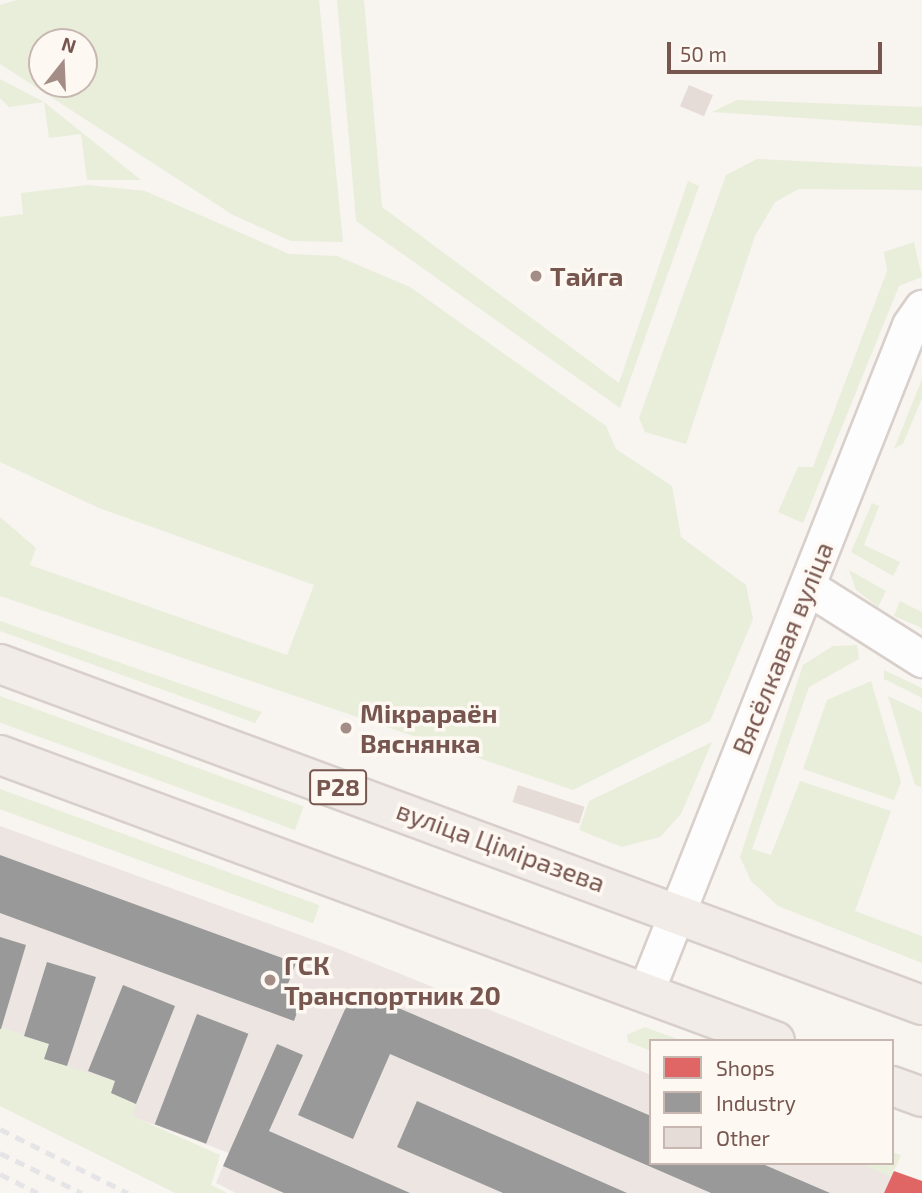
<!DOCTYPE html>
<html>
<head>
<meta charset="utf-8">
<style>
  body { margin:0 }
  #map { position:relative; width:922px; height:1193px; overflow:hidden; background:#f8f4f0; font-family:"Exo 2",sans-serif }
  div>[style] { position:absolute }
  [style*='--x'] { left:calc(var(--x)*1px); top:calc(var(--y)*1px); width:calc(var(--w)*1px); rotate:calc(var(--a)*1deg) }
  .industrial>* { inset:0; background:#ece5e2 }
  .green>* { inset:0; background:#e9eedb; transform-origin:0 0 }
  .shops>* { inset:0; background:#e06666 }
  .industry>* { inset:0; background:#999; transform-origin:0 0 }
  .building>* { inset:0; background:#e5dbd7; transform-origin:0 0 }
  .roads { filter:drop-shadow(2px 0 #d8cfcb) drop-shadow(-2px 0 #d8cfcb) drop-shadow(0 2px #d8cfcb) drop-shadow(0 -2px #d8cfcb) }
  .secondary>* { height:35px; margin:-17.5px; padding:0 17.5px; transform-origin:17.5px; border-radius:17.5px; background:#fefdfd }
  .primary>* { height:38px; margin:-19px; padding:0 19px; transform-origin:19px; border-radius:19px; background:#f2ece8 }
  .rail>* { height:5px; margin-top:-2.5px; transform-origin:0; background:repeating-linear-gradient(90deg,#e5e4e7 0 10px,transparent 0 17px) }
  .dots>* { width:19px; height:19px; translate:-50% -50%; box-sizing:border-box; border:4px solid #fef8f3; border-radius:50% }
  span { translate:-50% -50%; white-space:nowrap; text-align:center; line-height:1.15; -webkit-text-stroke:7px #fef8f3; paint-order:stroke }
  .shield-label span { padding:2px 5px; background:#fef8f3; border:2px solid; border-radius:5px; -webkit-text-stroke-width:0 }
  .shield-label { font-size:24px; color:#77564f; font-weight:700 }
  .poi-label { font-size:26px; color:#77564f; font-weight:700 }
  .left { translate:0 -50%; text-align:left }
  .street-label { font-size:26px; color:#77564f }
  .legend { position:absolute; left:649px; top:1039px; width:245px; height:126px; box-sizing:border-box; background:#fef8f3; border:2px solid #c8b7b1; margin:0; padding:9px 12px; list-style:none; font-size:21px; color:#77564f }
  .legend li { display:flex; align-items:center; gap:14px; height:35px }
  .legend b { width:35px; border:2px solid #c8b7b1 }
  .north { position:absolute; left:28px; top:28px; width:70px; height:70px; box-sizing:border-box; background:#fef8f3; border:2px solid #c8b7b1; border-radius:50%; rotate:18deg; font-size:19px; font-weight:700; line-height:28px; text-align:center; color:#77564f }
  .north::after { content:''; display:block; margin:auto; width:24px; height:32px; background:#a48d87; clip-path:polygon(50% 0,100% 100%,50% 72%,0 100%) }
  .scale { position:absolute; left:667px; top:42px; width:215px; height:32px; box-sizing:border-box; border:4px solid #77564f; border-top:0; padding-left:9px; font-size:21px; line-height:24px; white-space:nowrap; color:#77564f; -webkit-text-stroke:5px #fef8f3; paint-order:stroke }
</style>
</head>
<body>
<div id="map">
  <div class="industrial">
    <div style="clip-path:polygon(0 826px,336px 948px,651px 1075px,651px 1163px,859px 1163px,922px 1181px,922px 1193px,236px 1193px,216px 1183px,229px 1153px,131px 1116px,111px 1094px,115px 1082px,44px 1059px,48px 1044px,0 1027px)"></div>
  </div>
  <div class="green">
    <div style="clip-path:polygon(evenodd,17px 0,319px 0,343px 242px,291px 241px,233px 215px,0 64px,0 5px,17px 0,42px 42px,84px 42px,84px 84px,42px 84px,42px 42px)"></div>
    <div style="clip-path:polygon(337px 0,364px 0,382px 207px,619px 383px,688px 181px,699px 186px,620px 408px,356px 221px)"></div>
    <div style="clip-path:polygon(0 79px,44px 102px,141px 180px,87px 180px,81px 134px,49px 138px,44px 102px,9px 107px,0 98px)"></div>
    <div style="clip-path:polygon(737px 100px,922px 107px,922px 126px,712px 112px)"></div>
    <div style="clip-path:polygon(757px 159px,922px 167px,922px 190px,799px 189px,775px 202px,755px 236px,686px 444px,645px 432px,639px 418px,726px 175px)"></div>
    <div style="clip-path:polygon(88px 185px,145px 191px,289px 254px,337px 256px,410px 287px,606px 426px,616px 449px,672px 486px,681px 537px,746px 585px,753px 619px,710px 721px,573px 790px,0 596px,0 517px,36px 548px,30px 565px,287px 655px,314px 585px,99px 508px,0 462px,0 217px,23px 214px,21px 193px)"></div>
    <div style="clip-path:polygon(914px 242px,922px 277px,899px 286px,803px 523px,778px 512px,798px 467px,813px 467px,887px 271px,884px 252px)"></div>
    <div style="clip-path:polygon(922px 379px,922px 398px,903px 444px,894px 449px)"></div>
    <div style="clip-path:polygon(872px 503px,879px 506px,864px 545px,900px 562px,893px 576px,851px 552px)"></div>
    <div style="clip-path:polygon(849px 570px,886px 591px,878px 607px,856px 590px)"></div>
    <div style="clip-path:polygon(900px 601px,922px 612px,922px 628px,894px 616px)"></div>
    <div style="clip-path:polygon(0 621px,262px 712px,255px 723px,0 631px)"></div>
    <div style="clip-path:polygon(857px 645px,859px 659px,809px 687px,752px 849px,771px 855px,800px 781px,891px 811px,855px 911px,922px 936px,922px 963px,778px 906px,751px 881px,740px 857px,803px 665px,833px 646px)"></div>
    <div style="clip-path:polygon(884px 670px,922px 688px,922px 698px,884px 679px)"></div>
    <div style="clip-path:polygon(871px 681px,901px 782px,894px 800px,803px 769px,827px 700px)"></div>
    <div style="left:0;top:696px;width:323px;height:25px;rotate:20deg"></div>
    <div style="clip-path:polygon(888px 696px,922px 712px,921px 787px,915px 785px)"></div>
    <div style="clip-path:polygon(712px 742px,681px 814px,660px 837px,622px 847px,579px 830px,589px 801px)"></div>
    <div style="left:0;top:789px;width:340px;height:19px;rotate:20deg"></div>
    <div style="clip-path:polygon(0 1027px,49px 1044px,44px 1059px,115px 1081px,111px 1093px,136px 1104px,132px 1116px,220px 1155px,211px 1185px,227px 1193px,175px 1193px,0 1106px)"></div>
    <div style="clip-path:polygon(645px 1027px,677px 1039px,651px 1041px,651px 1051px,628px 1042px,627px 1035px)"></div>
    <div style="clip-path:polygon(892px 1152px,901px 1155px,891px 1177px,859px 1163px,892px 1163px)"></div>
  </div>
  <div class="shops">
    <div style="clip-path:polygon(894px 1171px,922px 1181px,922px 1193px,884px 1193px)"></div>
  </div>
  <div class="industry">
    <div style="clip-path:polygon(0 855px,296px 963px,286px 989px,303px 995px,294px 1021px,0 913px)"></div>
    <div style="clip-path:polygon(0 937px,26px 945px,1px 1029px,0 1029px)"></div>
    <div style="clip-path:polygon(47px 962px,96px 977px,67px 1066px,44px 1059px,49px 1044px,24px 1036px)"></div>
    <div style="clip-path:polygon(123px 985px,175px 1006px,136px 1104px,111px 1093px,115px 1081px,88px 1071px)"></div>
    <div style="clip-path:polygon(354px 989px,651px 1116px,651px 1163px,760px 1163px,830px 1193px,711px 1193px,390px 1054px,353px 1139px,298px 1115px)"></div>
    <div style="left:197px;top:1014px;width:55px;height:118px;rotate:21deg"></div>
    <div style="clip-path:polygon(277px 1044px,303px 1055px,269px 1131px,410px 1193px,284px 1193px,223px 1166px)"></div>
    <div style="clip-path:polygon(417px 1101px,627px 1193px,503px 1193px,397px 1147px)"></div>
  </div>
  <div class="building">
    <div style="left:689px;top:85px;width:26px;height:23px;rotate:23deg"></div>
    <div style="left:518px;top:785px;width:70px;height:18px;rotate:18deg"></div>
  </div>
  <div class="roads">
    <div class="secondary">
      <div style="--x:808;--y:587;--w:135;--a:32.3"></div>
      <div style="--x:646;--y:991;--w:716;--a:-68.38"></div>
      <div style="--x:910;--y:325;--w:21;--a:-55"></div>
    </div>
    <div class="primary">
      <div style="--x:0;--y:664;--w:983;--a:20.3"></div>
      <div style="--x:0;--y:755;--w:826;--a:20.26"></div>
      <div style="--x:892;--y:1086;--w:32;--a:20"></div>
    </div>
  </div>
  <div class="rail">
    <div style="--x:0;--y:1129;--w:143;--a:26.6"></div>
    <div style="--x:0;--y:1153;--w:91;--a:26"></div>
    <div style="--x:0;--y:1174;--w:42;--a:26.6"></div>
  </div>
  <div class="dots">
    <div style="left:536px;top:276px;background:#a48d87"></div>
    <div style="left:346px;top:728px;background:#a48d87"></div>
    <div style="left:270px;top:980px;background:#a48d87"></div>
  </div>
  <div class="shield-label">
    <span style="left:338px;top:787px">Р28</span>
  </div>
  <div class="poi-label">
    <span class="left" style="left:550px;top:276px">Тайга</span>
    <span class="left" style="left:360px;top:728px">Мікрараён<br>Вяснянка</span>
    <span class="left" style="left:284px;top:980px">ГСК<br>Транспортник 20</span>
  </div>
  <div class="street-label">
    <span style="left:782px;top:648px;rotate:-68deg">Вясёлкавая вуліца</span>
    <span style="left:501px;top:846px;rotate:20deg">вуліца Ціміразева</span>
  </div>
  <ul class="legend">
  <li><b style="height:19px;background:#e06666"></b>Shops</li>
  <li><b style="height:19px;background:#999"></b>Industry</li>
  <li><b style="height:19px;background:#e5dbd7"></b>Other</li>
  </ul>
  <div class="north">N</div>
  <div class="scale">50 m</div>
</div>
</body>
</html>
